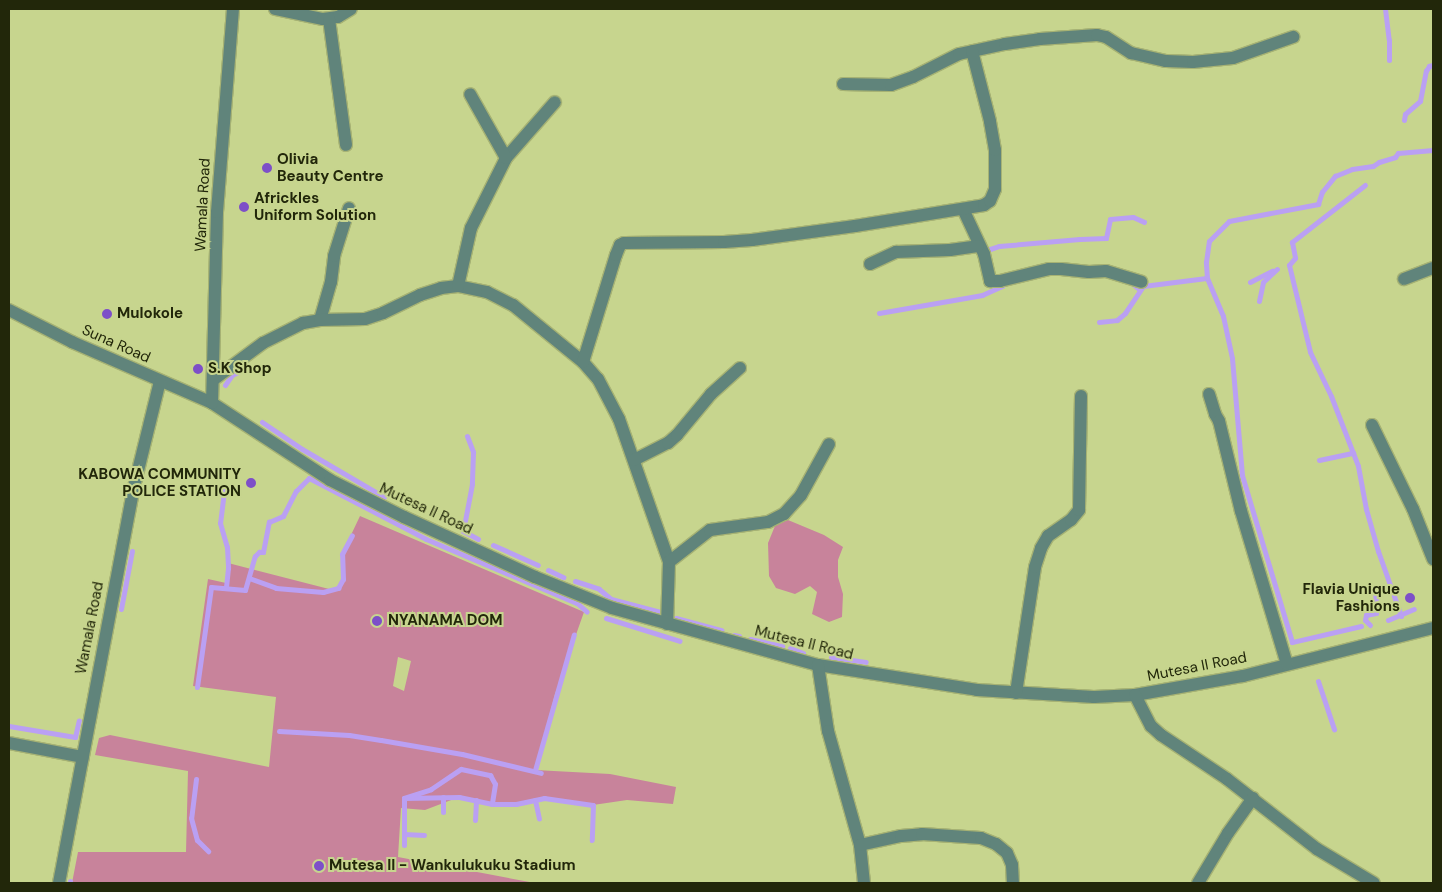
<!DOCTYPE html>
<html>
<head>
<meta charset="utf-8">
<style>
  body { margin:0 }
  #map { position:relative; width:1442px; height:892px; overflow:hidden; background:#c7d58e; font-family:"DM Sans",sans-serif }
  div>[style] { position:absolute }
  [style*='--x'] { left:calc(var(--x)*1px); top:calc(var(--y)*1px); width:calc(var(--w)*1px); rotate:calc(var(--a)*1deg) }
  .green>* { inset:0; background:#c8839b }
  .stream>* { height:5px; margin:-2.5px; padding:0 2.5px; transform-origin:2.5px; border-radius:2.5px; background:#baa0f3 }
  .roads { filter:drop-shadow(1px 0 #a6b274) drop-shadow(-1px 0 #a6b274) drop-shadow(0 1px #a6b274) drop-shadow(0 -1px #a6b274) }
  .minor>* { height:12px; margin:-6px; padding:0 6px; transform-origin:6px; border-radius:6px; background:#60847b }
  .dots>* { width:14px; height:14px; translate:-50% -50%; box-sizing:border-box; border:2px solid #c7d58e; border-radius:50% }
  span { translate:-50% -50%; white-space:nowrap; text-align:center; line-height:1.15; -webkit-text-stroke:4px #c7d58e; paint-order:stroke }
  .poi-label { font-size:15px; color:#22270a; font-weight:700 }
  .left { translate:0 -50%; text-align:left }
  .right { translate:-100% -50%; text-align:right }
  .street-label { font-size:15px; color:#22270a }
  .frame { position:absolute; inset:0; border:10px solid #22270a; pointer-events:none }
</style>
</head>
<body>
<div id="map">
  <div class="green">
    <div style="clip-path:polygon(evenodd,360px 516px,584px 612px,555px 694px,535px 770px,610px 774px,676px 787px,673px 804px,627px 800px,593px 805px,544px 798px,516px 804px,492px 804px,459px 797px,425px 810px,401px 808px,398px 857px,535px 883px,72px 883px,78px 852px,186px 852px,188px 771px,95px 755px,99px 738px,110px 735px,269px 767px,276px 697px,193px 686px,208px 579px,226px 583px,228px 563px,329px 589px,338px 588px,343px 579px,342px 554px,360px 516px,398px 657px,411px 661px,404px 691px,393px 686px,398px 657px)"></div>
    <div style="clip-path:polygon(788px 520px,824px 535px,843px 547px,838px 560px,838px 577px,843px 594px,842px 617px,829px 622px,812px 614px,817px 592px,810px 586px,795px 594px,776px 588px,769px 576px,768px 543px,777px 521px)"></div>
  </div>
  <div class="stream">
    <div style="--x:1385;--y:9;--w:31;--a:83"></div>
    <div style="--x:1389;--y:40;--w:20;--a:90"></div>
    <div style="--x:1404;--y:120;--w:6;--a:-81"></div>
    <div style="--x:1405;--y:114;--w:20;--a:-41"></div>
    <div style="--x:1420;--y:101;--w:31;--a:-79"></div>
    <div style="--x:1426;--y:71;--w:6;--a:-59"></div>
    <div style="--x:1429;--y:66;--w:4;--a:-14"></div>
    <div style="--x:1365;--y:185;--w:93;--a:142"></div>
    <div style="--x:1292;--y:242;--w:16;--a:79"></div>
    <div style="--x:1295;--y:258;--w:9;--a:131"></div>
    <div style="--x:1289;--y:265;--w:89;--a:76.4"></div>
    <div style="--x:1310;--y:352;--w:49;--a:64.5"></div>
    <div style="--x:1331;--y:396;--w:75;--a:68.9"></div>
    <div style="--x:1358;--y:466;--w:44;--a:79.5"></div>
    <div style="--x:1366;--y:509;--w:44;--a:74.1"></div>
    <div style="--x:1378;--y:551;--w:69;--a:70.5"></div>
    <div style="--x:987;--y:250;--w:13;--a:-18"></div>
    <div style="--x:999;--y:246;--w:81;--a:-4.9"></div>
    <div style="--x:1080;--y:239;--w:26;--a:-2"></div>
    <div style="--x:1106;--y:238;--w:19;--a:-78"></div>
    <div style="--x:1110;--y:219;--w:23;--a:-5"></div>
    <div style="--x:1133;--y:217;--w:12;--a:24"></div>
    <div style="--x:1250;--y:282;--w:25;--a:-27"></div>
    <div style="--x:1133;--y:284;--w:9;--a:41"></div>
    <div style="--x:1259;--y:301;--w:19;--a:-78"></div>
    <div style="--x:1263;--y:282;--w:19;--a:-43"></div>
    <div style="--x:879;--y:313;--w:105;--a:-9.9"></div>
    <div style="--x:982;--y:295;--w:22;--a:-24"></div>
    <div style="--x:1099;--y:322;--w:18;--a:-6"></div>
    <div style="--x:1117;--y:320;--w:11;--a:-41"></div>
    <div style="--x:1125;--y:313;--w:32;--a:-56"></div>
    <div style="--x:1143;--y:286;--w:64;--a:-7.1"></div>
    <div style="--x:225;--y:385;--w:12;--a:-55"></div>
    <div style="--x:232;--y:375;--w:16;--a:-27"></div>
    <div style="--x:262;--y:422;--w:48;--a:34"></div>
    <div style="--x:302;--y:449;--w:95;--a:30.3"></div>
    <div style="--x:467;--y:436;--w:17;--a:69"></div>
    <div style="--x:473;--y:452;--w:32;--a:92"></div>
    <div style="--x:472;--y:484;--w:48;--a:100.8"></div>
    <div style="--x:463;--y:531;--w:17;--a:28"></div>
    <div style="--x:1319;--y:460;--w:35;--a:-12"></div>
    <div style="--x:224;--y:491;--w:32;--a:97"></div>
    <div style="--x:220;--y:523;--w:25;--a:74"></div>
    <div style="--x:227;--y:547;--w:21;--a:87"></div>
    <div style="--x:228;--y:568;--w:20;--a:96"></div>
    <div style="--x:493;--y:545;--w:49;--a:24"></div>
    <div style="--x:548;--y:570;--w:17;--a:25"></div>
    <div style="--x:249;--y:578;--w:29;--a:20"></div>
    <div style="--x:276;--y:588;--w:47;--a:4.9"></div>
    <div style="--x:323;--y:592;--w:16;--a:-15"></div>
    <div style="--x:338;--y:588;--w:10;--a:-61"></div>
    <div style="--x:343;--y:579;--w:25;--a:-92"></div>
    <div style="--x:342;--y:554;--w:21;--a:-62"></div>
    <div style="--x:575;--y:581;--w:25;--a:18"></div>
    <div style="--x:599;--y:589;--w:16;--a:40"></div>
    <div style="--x:611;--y:599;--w:52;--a:14.6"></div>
    <div style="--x:121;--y:609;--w:59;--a:-79.3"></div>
    <div style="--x:606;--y:618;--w:77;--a:17.3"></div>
    <div style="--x:676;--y:618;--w:47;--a:14.9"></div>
    <div style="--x:1388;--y:620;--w:28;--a:-23"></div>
    <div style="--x:1370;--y:625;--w:7;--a:-135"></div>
    <div style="--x:1365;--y:620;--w:5;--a:-79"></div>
    <div style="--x:1366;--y:615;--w:10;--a:-11"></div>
    <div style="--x:1376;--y:613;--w:24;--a:-92"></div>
    <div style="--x:1361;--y:626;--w:71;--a:166.9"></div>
    <div style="--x:1292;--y:642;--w:174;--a:-106.7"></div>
    <div style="--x:1242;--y:475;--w:117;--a:-94.9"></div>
    <div style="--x:1232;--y:358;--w:43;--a:-102.1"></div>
    <div style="--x:1223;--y:316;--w:41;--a:-112.8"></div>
    <div style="--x:1207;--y:278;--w:16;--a:-94"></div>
    <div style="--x:1206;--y:262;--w:21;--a:-82"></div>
    <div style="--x:1209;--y:241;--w:28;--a:-45"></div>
    <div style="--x:1229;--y:221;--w:91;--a:-10.8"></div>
    <div style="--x:1318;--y:204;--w:13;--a:-72"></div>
    <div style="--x:1322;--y:192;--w:21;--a:-51"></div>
    <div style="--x:1335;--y:176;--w:18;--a:-22"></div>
    <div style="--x:1352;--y:169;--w:21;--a:-8"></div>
    <div style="--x:1373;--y:166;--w:7;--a:-34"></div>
    <div style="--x:1379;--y:162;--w:17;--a:-17"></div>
    <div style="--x:1395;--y:157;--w:5;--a:-53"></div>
    <div style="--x:1398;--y:153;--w:35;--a:-5"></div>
    <div style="--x:734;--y:635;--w:5;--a:11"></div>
    <div style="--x:750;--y:639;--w:33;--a:12"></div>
    <div style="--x:790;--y:648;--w:14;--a:21"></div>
    <div style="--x:831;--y:657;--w:35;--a:8"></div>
    <div style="--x:1318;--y:681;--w:51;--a:71.6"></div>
    <div style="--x:197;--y:687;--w:101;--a:-82"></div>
    <div style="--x:211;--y:587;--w:34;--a:5"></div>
    <div style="--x:245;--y:590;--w:35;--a:-74"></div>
    <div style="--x:255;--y:556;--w:6;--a:-45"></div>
    <div style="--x:259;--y:552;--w:4;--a:0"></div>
    <div style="--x:263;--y:552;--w:31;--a:-79"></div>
    <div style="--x:269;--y:522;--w:15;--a:-23"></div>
    <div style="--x:283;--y:516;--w:28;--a:-63"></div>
    <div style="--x:296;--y:491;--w:18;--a:-45"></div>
    <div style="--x:309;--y:478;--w:132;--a:27.5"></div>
    <div style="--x:426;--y:539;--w:164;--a:23"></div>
    <div style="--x:577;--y:603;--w:13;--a:42"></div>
    <div style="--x:9;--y:726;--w:67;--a:9.5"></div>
    <div style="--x:75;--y:737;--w:17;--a:-77"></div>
    <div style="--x:279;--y:731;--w:70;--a:3.3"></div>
    <div style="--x:349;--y:735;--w:32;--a:9"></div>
    <div style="--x:381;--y:740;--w:82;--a:9.8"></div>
    <div style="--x:462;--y:754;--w:81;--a:13.5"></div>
    <div style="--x:535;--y:770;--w:141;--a:-74"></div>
    <div style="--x:196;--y:779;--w:39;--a:97"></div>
    <div style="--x:191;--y:818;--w:23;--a:75"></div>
    <div style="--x:197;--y:840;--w:16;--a:45"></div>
    <div style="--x:443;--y:797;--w:15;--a:90"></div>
    <div style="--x:404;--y:798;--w:55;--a:-1"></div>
    <div style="--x:459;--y:797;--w:34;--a:12"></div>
    <div style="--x:492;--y:804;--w:24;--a:0"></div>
    <div style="--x:516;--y:804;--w:29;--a:-12"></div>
    <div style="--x:544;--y:798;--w:49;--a:8.1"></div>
    <div style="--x:593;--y:805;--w:35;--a:92"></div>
    <div style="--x:535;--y:800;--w:19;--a:78"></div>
    <div style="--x:475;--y:820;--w:20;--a:-87"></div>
    <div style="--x:404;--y:834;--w:20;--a:3"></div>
    <div style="--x:404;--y:845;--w:47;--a:-90"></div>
    <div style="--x:404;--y:798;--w:28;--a:-18"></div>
    <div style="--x:431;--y:789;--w:36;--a:-34"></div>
    <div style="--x:461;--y:769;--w:30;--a:12"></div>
    <div style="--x:490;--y:775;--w:10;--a:61"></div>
    <div style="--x:495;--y:784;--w:20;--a:99"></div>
    <div style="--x:70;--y:883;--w:2;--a:-90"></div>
  </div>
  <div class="roads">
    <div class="minor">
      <div style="--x:275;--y:9;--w:49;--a:11.8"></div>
      <div style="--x:323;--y:19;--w:15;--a:-8"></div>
      <div style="--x:338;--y:17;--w:15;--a:-32"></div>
      <div style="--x:329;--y:19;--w:127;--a:82.3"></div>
      <div style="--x:843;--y:84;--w:48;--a:1.2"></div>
      <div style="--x:891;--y:85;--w:23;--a:-20"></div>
      <div style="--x:913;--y:77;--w:51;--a:-26.6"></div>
      <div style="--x:959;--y:54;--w:47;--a:-12.3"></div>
      <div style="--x:1005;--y:44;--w:35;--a:-8"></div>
      <div style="--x:1040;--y:39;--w:57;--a:-4"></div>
      <div style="--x:1097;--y:35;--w:9;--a:13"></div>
      <div style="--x:1106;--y:37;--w:30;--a:33"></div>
      <div style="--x:1131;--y:53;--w:36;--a:13"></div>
      <div style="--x:1166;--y:61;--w:27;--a:2"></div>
      <div style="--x:1193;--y:62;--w:40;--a:-5.7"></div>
      <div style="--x:1233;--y:58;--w:64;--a:-19.3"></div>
      <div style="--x:506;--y:158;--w:74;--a:-48.8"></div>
      <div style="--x:963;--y:209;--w:50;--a:65"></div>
      <div style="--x:984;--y:254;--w:28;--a:77"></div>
      <div style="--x:990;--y:281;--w:10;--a:0"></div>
      <div style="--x:1000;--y:281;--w:50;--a:-13.8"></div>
      <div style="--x:1049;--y:269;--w:12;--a:0"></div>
      <div style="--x:1061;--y:269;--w:28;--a:6"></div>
      <div style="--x:1089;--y:272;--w:17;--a:-3"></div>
      <div style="--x:1106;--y:271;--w:37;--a:17"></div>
      <div style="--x:870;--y:264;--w:29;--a:-25"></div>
      <div style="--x:896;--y:252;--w:54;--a:-2.1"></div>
      <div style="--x:950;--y:250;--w:28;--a:-8"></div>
      <div style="--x:1404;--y:279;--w:31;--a:-21"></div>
      <div style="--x:458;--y:286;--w:30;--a:12"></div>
      <div style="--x:487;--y:292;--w:29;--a:27"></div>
      <div style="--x:513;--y:305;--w:90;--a:39.2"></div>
      <div style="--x:583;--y:362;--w:23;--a:49"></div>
      <div style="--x:598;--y:379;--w:45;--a:62.3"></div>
      <div style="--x:619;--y:419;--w:151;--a:70.7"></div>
      <div style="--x:669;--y:562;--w:62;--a:91.8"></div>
      <div style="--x:9;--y:310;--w:71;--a:26.9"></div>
      <div style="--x:72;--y:342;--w:153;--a:23.5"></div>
      <div style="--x:212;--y:403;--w:141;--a:33.1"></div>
      <div style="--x:330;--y:480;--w:83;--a:26.6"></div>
      <div style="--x:404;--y:517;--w:144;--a:24.6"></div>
      <div style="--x:535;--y:577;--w:83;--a:21.9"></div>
      <div style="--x:612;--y:608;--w:214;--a:15.5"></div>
      <div style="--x:818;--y:665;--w:161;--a:8.9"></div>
      <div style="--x:977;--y:690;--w:117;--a:3.4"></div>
      <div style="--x:1094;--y:697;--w:41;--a:-2.8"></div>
      <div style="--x:1135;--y:695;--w:110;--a:-10"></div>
      <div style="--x:1243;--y:676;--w:196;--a:-14.2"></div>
      <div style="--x:320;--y:320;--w:40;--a:-74"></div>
      <div style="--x:331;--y:282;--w:26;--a:-83"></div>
      <div style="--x:334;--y:256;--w:50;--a:-72.6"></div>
      <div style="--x:583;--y:362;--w:112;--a:-72.9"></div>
      <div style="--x:616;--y:255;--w:11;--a:-68"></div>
      <div style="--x:620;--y:245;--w:4;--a:-27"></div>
      <div style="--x:624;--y:243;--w:100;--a:-0.6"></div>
      <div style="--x:724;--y:242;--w:28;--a:-4"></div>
      <div style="--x:752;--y:240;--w:104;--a:-7.7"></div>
      <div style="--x:855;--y:226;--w:131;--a:-9.2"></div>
      <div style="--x:984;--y:205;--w:7;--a:-34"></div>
      <div style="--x:990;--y:201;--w:13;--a:-67"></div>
      <div style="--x:995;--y:189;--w:39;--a:-90"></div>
      <div style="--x:995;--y:150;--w:29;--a:-100"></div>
      <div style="--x:990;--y:121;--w:72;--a:-104.4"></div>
      <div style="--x:213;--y:380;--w:62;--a:-36.5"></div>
      <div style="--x:263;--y:343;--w:45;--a:-26.6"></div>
      <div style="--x:303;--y:323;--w:17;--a:-10"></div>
      <div style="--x:320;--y:320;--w:45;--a:-1.3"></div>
      <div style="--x:365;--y:319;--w:19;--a:-18"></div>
      <div style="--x:383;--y:313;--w:41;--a:-25.9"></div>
      <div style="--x:420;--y:295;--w:22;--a:-18"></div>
      <div style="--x:441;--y:288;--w:17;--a:-7"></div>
      <div style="--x:458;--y:286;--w:59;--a:-77.4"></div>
      <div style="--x:471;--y:228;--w:78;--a:-63.4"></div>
      <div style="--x:506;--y:158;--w:73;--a:-119.4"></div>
      <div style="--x:1209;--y:394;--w:21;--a:73"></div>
      <div style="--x:1215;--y:414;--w:8;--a:60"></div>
      <div style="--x:1219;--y:421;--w:93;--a:76.3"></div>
      <div style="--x:1241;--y:511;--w:160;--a:73.3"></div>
      <div style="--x:212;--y:403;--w:191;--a:-88.5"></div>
      <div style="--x:217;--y:212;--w:204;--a:-85.5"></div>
      <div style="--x:1372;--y:425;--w:93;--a:64"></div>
      <div style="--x:1413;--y:509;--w:54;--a:68.2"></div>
      <div style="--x:634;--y:460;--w:38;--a:-27"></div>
      <div style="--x:668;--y:443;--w:12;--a:-42"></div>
      <div style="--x:677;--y:435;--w:53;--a:-50.3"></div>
      <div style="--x:711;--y:394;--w:39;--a:-42"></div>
      <div style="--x:669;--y:562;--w:52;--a:-38"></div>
      <div style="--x:710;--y:530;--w:59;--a:-7.9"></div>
      <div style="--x:768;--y:522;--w:18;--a:-27"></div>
      <div style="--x:784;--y:514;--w:25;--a:-48"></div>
      <div style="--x:801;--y:495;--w:58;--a:-61.2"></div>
      <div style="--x:818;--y:665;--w:67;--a:81.4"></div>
      <div style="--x:828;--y:731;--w:118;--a:74.3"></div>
      <div style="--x:860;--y:845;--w:38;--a:84"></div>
      <div style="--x:1016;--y:693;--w:127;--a:-81.4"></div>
      <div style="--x:1035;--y:567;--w:20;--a:-72"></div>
      <div style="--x:1041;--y:548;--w:14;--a:-60"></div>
      <div style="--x:1048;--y:536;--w:28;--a:-35"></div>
      <div style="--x:1071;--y:520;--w:13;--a:-51"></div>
      <div style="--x:1079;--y:510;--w:114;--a:-89"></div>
      <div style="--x:1135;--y:695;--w:35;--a:63"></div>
      <div style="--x:1151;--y:726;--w:13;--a:42"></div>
      <div style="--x:1161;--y:735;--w:79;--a:33.7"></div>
      <div style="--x:1227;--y:779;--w:114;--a:37.9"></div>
      <div style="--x:1317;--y:849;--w:66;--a:30.8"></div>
      <div style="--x:9;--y:743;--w:75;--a:10.7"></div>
      <div style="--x:860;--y:845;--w:42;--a:-12.4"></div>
      <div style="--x:901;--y:836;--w:21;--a:-5"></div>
      <div style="--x:922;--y:834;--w:59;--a:3.9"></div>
      <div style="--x:981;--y:838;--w:16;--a:22"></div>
      <div style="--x:996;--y:844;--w:14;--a:39"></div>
      <div style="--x:1007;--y:853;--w:13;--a:67"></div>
      <div style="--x:1012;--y:865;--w:18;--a:87"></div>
      <div style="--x:59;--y:883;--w:399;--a:-79.3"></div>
      <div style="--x:133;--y:491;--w:113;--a:-76.2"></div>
      <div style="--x:1198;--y:883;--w:58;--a:-59"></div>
      <div style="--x:1228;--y:833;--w:43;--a:-54.5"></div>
    </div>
  </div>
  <div class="dots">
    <div style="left:267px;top:168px;background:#7d4fc8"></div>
    <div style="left:244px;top:207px;background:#7d4fc8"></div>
    <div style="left:107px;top:314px;background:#7d4fc8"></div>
    <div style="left:198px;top:369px;background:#7d4fc8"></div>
    <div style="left:251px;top:483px;background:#7d4fc8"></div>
    <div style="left:1410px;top:598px;background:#7d4fc8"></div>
    <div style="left:377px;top:621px;background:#7d4fc8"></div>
    <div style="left:319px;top:866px;background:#7d4fc8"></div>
  </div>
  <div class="poi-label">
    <span class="left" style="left:277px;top:168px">Olivia<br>Beauty Centre</span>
    <span class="left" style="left:254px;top:207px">Africkles<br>Uniform Solution</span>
    <span class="left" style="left:117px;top:314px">Mulokole</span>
    <span class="left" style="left:208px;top:369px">S.K Shop</span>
    <span class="right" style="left:241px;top:483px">KABOWA COMMUNITY<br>POLICE STATION</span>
    <span class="right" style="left:1400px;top:598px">Flavia Unique<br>Fashions</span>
    <span class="left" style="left:388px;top:621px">NYANAMA DOM</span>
    <span class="left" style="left:329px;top:866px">Mutesa II - Wankulukuku Stadium</span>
  </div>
  <div class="street-label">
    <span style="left:203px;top:205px;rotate:-87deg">Wamala Road</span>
    <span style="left:116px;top:344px;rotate:24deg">Suna Road</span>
    <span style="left:426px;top:509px;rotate:25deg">Mutesa II Road</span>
    <span style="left:90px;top:628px;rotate:-79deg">Wamala Road</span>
    <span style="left:804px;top:643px;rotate:14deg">Mutesa II Road</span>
    <span style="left:1197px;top:667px;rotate:-11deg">Mutesa II Road</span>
  </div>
  <div class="frame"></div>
</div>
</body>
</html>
